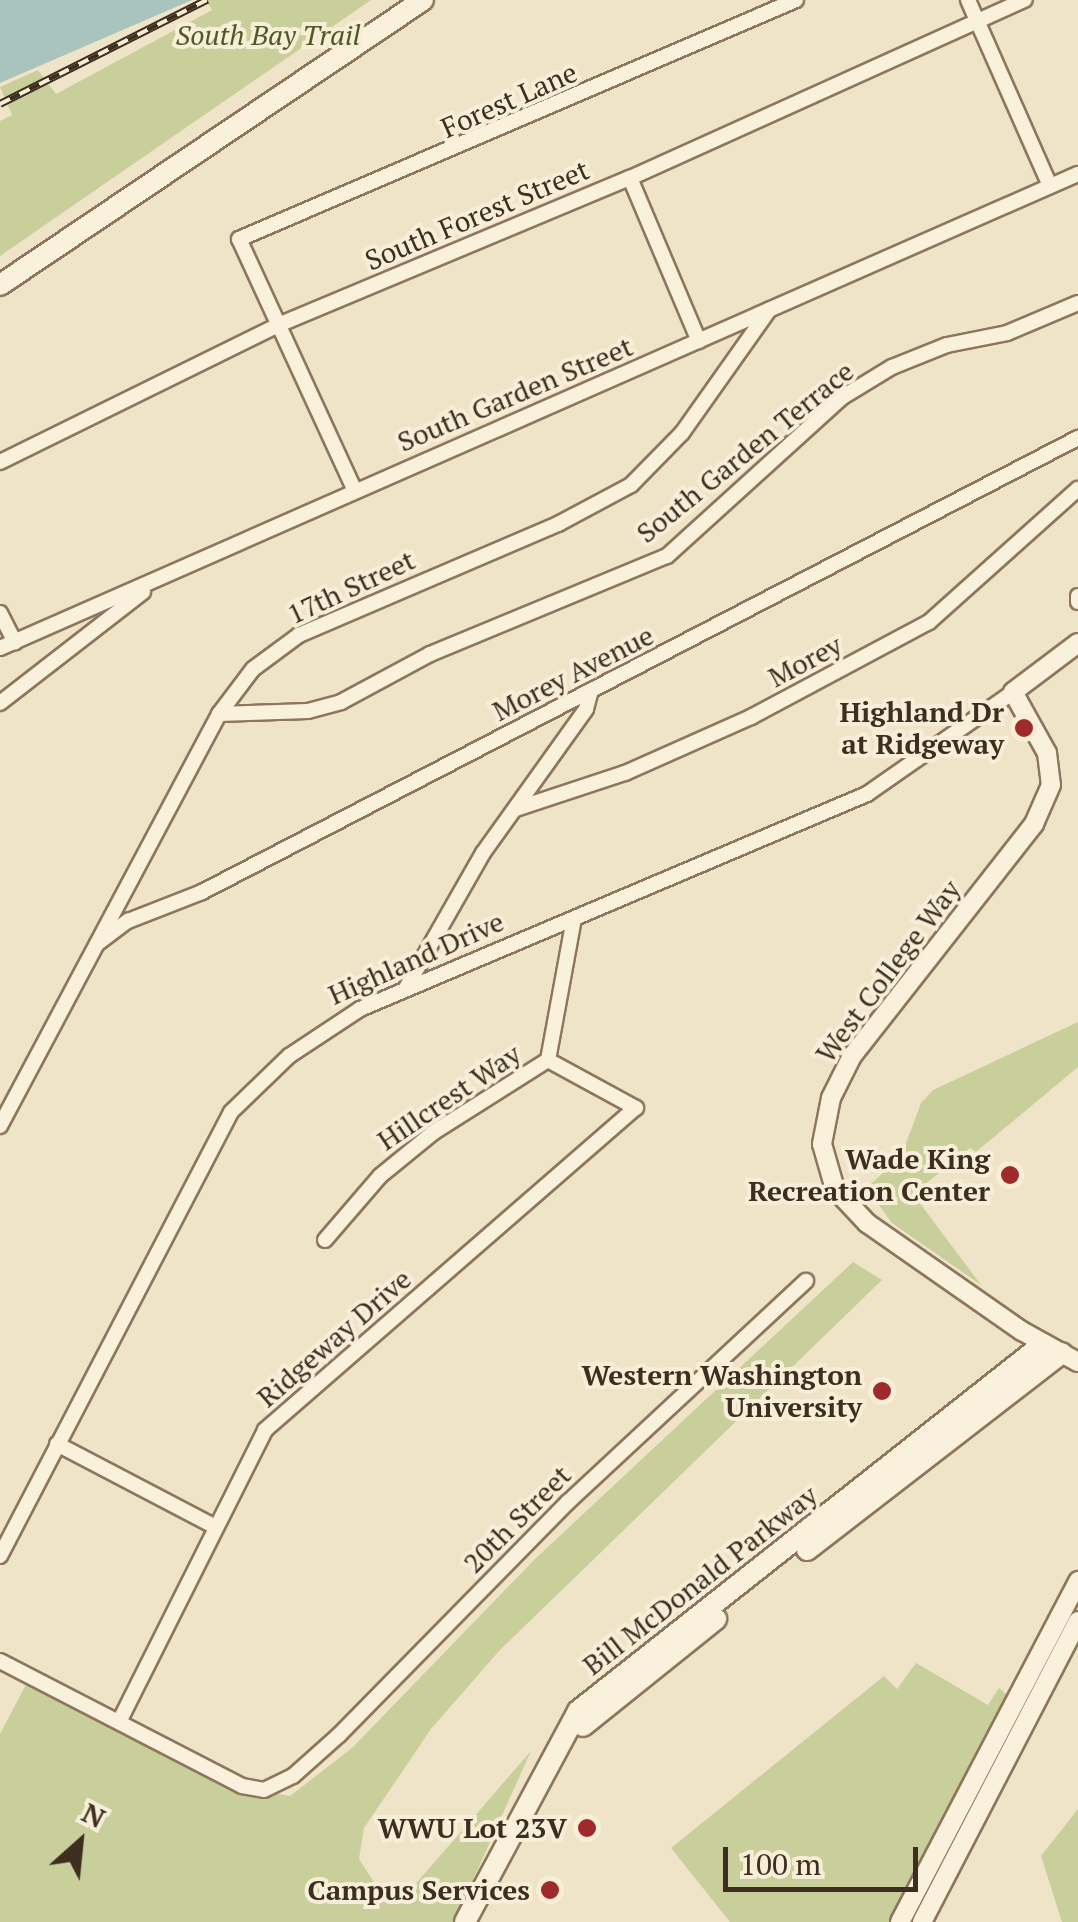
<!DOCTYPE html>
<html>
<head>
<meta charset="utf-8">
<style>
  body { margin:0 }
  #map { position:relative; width:1078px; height:1922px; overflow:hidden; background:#f0e4c8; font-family:"PT Serif",serif }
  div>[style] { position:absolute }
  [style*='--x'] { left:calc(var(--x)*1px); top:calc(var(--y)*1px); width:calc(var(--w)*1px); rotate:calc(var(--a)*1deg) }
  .green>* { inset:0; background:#c9cf9b }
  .water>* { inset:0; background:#a9c4bc }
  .roads { filter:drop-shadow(2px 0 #8d765c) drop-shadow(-2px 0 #8d765c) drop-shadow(0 2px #8d765c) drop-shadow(0 -2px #8d765c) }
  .minor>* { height:14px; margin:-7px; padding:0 7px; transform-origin:7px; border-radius:7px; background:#faf1dc }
  .tertiary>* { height:18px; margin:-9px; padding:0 9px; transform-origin:9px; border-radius:9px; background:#faf1dc }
  .secondary>* { height:20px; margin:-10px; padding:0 10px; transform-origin:10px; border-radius:10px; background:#faf1dc }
  .rail>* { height:8px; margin-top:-4px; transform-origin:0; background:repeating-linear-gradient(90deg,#f7eed8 0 11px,#3d2e20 0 22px); box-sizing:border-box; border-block:2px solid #3d2e20 }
  .dots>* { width:28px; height:28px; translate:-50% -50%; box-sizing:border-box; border:5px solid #f7eed8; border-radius:50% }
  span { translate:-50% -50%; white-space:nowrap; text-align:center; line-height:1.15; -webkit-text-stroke:8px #f7eed8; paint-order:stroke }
  .park-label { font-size:28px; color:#4d5a26; font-style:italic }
  .street-label { font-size:28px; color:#3d2e20 }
  .poi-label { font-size:28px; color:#3d2e20; font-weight:700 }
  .right { translate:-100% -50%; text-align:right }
  .north { position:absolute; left:30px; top:1792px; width:100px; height:100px; -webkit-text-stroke:8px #f7eed8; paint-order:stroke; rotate:27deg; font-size:28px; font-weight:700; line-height:40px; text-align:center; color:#3d2e20 }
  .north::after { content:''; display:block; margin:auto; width:35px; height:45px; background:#3d2e20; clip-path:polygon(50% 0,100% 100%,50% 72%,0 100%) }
  .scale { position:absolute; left:723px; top:1847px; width:195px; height:45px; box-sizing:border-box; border:5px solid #3d2e20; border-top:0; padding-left:12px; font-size:30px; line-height:35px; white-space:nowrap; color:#3d2e20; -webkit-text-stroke:8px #f7eed8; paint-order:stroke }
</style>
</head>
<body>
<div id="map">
  <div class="green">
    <div style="clip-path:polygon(206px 0,371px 0,0 256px,0 121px,12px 115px,0 87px,38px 70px,56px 94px,212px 10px)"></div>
    <div style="clip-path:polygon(1078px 1022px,1078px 1067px,976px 1152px,970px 1148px,913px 1194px,981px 1285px,892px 1223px,866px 1188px,901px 1157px,921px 1103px,933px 1090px)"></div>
    <div style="clip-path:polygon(853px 1262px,882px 1280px,499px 1651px,431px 1729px,364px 1828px,359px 1859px,381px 1893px,406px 1895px,531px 1751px,454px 1922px,0 1922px,0 1734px,28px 1681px,242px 1788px,290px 1796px,352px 1748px,535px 1559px)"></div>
    <div style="clip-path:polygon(916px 1663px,988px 1705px,999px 1688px,1008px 1696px,894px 1922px,730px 1922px,671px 1848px,884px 1676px,897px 1689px)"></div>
    <div style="clip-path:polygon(1078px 1809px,1078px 1922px,1062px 1922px,1041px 1856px)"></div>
  </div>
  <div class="water">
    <div style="clip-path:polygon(0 0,192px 0,0 83px)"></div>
  </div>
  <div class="roads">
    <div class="minor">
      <div style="--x:968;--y:0;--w:203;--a:66.2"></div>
      <div style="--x:630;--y:178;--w:177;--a:67.1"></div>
      <div style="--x:0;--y:462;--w:310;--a:-26.2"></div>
      <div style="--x:278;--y:325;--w:381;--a:-22.7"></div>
      <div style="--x:630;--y:178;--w:433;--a:-24.3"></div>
      <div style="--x:355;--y:491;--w:277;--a:-114.7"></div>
      <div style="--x:239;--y:239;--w:606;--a:-23.22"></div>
      <div style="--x:1078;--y:596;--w:6;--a:90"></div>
      <div style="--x:0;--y:613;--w:33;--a:63"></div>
      <div style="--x:0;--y:648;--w:1178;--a:-23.74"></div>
      <div style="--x:0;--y:703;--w:181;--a:-37.8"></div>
      <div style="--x:219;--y:714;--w:89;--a:-1.9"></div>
      <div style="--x:308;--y:711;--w:34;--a:-15"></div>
      <div style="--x:341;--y:702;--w:101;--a:-28.3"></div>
      <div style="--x:430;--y:654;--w:256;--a:-22.5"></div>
      <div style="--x:667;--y:556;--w:235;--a:-42.2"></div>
      <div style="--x:841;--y:398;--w:60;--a:-31.3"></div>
      <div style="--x:892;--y:367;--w:59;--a:-21.8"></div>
      <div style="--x:947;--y:345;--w:61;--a:-11.3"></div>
      <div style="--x:1007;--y:333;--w:77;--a:-22.9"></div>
      <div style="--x:516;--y:809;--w:115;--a:-18.3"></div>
      <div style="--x:625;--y:773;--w:138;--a:-24"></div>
      <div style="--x:751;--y:717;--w:202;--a:-28.1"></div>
      <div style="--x:929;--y:622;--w:200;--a:-41.8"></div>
      <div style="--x:97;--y:944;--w:39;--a:-37"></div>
      <div style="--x:128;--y:921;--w:79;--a:-21.4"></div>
      <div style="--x:202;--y:892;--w:987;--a:-27.4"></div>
      <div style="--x:406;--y:988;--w:155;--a:-60.3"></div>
      <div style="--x:483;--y:853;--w:177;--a:-54.4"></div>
      <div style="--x:586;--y:709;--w:16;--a:-75"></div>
      <div style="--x:0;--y:1126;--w:467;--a:-62"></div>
      <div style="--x:219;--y:714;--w:56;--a:-52.9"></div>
      <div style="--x:253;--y:669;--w:57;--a:-36.5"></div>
      <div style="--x:299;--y:635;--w:282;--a:-23.2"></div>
      <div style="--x:558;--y:524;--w:83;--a:-28.1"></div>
      <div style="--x:631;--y:485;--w:73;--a:-45.6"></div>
      <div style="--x:682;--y:433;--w:151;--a:-54.7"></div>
      <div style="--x:325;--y:1240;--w:84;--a:-49.3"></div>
      <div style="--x:380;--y:1176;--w:70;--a:-39.2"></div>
      <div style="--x:434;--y:1132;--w:135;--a:-32.3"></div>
      <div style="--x:548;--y:1060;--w:143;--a:-79.6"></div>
      <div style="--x:57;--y:1444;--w:179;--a:27.6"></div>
      <div style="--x:0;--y:1556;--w:500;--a:-62.51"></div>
      <div style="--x:231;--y:1112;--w:81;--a:-44"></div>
      <div style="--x:289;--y:1056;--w:85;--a:-33.5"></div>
      <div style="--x:360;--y:1009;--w:551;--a:-22.98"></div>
      <div style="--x:867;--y:794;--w:178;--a:-34.9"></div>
      <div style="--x:0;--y:1661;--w:272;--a:27.3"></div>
      <div style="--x:242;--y:1786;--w:22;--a:10"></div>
      <div style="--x:264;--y:1790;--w:32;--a:-26"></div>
      <div style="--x:293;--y:1776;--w:62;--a:-41.7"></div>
      <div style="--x:339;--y:1735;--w:327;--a:-45.5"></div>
      <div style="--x:568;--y:1502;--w:325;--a:-42.9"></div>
      <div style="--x:119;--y:1722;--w:326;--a:-63.4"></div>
      <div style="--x:265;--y:1430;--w:491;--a:-41"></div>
      <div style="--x:636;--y:1108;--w:100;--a:-151.4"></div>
    </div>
    <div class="tertiary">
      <div style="--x:1078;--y:643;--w:81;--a:143"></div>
      <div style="--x:1013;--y:692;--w:70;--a:60.9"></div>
      <div style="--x:1047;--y:753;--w:32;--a:83"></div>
      <div style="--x:1051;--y:785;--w:43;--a:113.6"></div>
      <div style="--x:1034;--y:824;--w:295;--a:128.1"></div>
      <div style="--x:852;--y:1056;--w:47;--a:116.6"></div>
      <div style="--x:831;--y:1098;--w:47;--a:101.1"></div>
      <div style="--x:822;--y:1144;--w:47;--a:73.9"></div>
      <div style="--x:835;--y:1189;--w:47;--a:46.7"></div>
      <div style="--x:867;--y:1223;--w:189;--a:34.9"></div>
      <div style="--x:1022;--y:1331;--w:64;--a:29"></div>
      <div style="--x:900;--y:1922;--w:385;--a:-62.4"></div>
      <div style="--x:922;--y:1922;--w:339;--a:-62.6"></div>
    </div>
    <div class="secondary">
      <div style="--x:0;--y:285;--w:510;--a:-33.97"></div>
      <div style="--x:807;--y:1550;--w:322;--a:-37.7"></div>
      <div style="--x:583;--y:1726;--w:171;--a:-38.8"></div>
      <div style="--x:465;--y:1922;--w:239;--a:-61.8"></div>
      <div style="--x:578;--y:1711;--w:592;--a:-38.28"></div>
    </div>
  </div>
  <div class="rail">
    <div style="--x:0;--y:104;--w:232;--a:-26.7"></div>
  </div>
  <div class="dots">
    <div style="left:1024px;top:728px;background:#9e2a2b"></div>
    <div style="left:1010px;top:1175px;background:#9e2a2b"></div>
    <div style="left:882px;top:1391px;background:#9e2a2b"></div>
    <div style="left:587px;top:1828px;background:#9e2a2b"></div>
    <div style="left:550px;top:1890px;background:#9e2a2b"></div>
  </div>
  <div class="park-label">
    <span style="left:268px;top:35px">South Bay Trail</span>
  </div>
  <div class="street-label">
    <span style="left:509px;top:100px;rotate:-24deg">Forest Lane</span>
    <span style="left:477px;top:215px;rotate:-23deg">South Forest Street</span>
    <span style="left:515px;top:394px;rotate:-23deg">South Garden Street</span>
    <span style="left:745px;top:452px;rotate:-39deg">South Garden Terrace</span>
    <span style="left:351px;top:587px;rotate:-25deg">17th Street</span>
    <span style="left:805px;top:661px;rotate:-28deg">Morey</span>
    <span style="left:573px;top:673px;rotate:-27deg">Morey Avenue</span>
    <span style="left:416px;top:958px;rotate:-24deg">Highland Drive</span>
    <span style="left:888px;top:971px;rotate:-53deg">West College Way</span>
    <span style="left:449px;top:1097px;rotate:-34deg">Hillcrest Way</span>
    <span style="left:334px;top:1338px;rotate:-41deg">Ridgeway Drive</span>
    <span style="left:517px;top:1519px;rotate:-45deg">20th Street</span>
    <span style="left:700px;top:1580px;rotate:-38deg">Bill McDonald Parkway</span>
  </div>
  <div class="poi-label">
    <span class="right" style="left:1004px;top:728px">Highland Dr<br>at Ridgeway</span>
    <span class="right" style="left:990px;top:1175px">Wade King<br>Recreation Center</span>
    <span class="right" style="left:862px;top:1391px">Western Washington<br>University</span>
    <span class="right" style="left:567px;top:1828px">WWU Lot 23V</span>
    <span class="right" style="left:530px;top:1890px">Campus Services</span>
  </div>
  <div class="north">N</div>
  <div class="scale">100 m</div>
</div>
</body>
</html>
